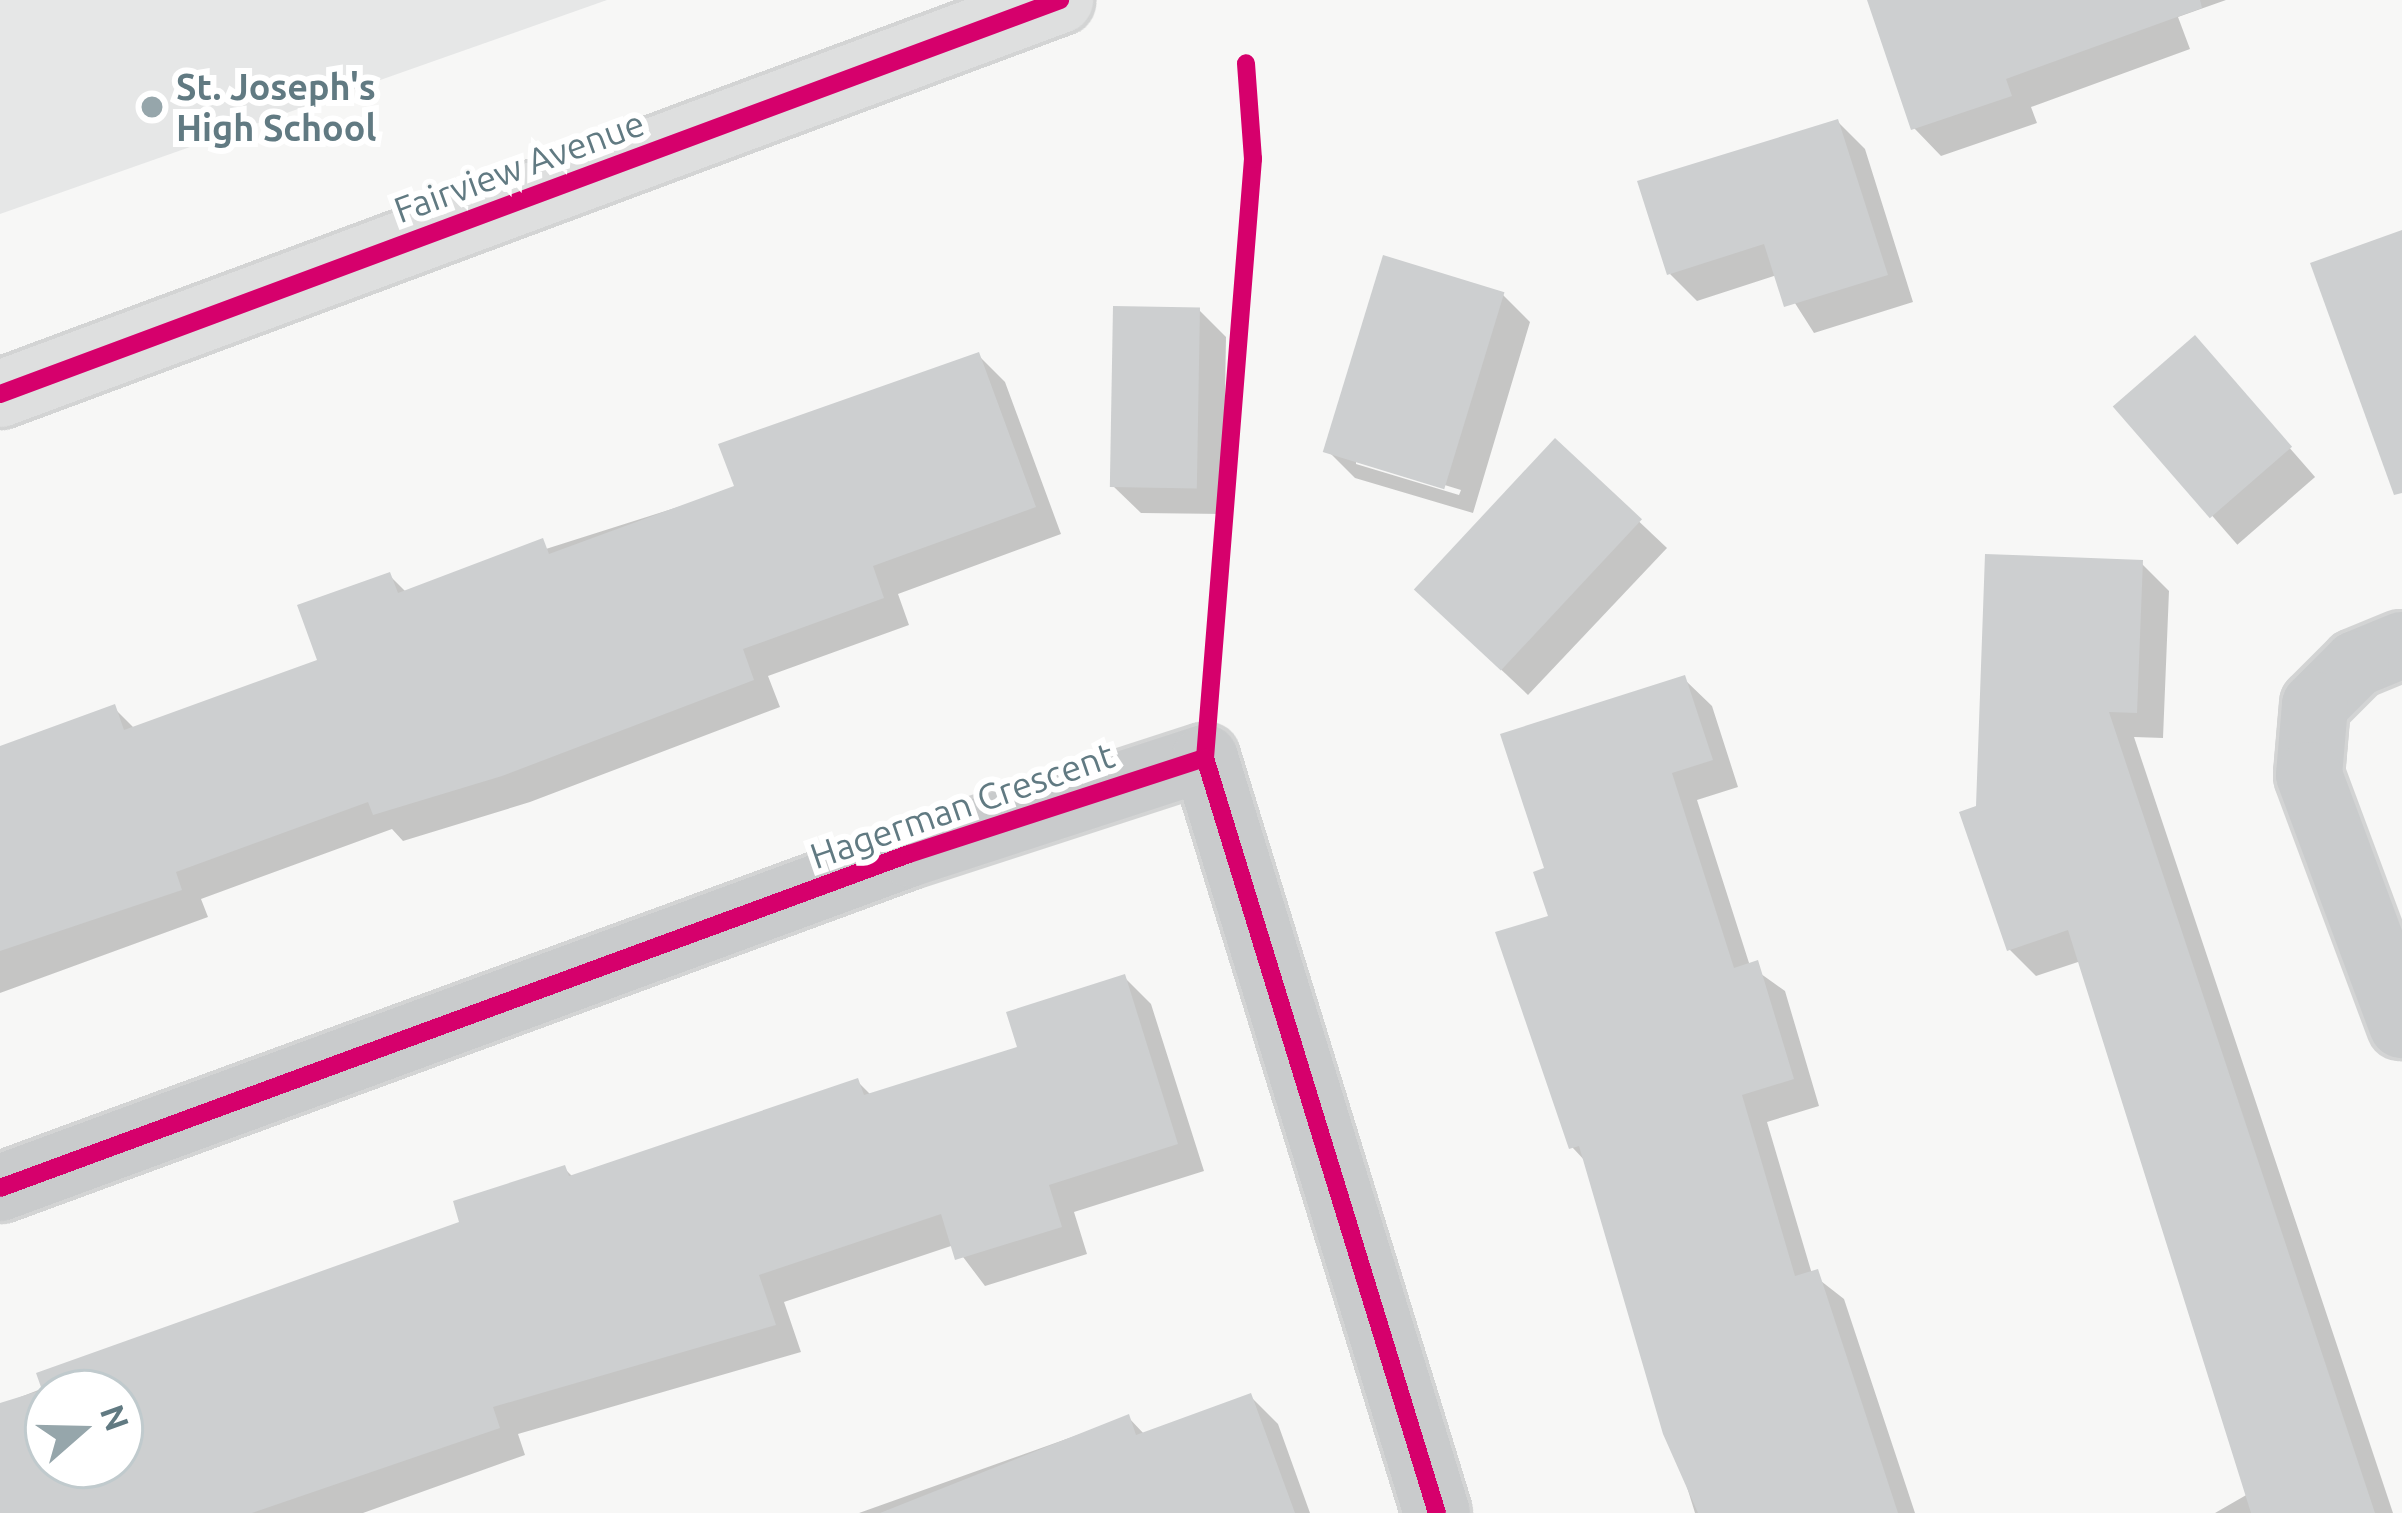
<!DOCTYPE html>
<html>
<head>
<meta charset="utf-8">
<style>
  body { margin:0 }
  #map { position:relative; width:2402px; height:1513px; overflow:hidden; background:#f7f7f6; font-family:Ubuntu,sans-serif }
  div>[style] { position:absolute }
  [style*='--x'] { left:calc(var(--x)*1px); top:calc(var(--y)*1px); width:calc(var(--w)*1px); rotate:calc(var(--a)*1deg) }
  .built>* { inset:0; background:#e6e7e7 }
  .shadow>* { inset:0; background:#0003; transform-origin:0 0 }
  .building>* { inset:0; background:#cdcfd0; transform-origin:0 0 }
  .roads { filter:drop-shadow(3px 0 #d3d4d4) drop-shadow(-3px 0 #d3d4d4) drop-shadow(0 3px #d3d4d4) drop-shadow(0 -3px #d3d4d4) }
  .minor>* { height:66px; margin:-33px; padding:0 33px; transform-origin:33px; border-radius:33px; background:#c9cbcc }
  .major>* { height:66px; margin:-33px; padding:0 33px; transform-origin:33px; border-radius:33px; background:#dedfdf }
  .cycleway>* { height:18px; margin:-9px; padding:0 9px; transform-origin:9px; border-radius:9px; background:#d6006c }
  .dots>* { width:33px; height:33px; translate:-50% -50%; box-sizing:border-box; border:6px solid #fff; border-radius:50% }
  span { translate:-50% -50%; white-space:nowrap; text-align:center; line-height:1.15; -webkit-text-stroke:12px #fff; paint-order:stroke }
  .poi-label { font-size:36px; color:#617a82; font-weight:700 }
  .left { translate:0 -50%; text-align:left }
  .street-label { font-size:36px; color:#617a82 }
  .north { position:absolute; left:24px; top:1369px; width:120px; height:120px; box-sizing:border-box; background:#fff; border:3px solid #c0cacd; border-radius:50%; rotate:70deg; font-size:33px; font-weight:700; line-height:48px; text-align:center; color:#617a82 }
  .north::after { content:''; display:block; margin:auto; width:42px; height:54px; background:#96a6ab; clip-path:polygon(50% 0,100% 100%,50% 72%,0 100%) }
</style>
</head>
<body>
<div id="map">
  <div class="built">
    <div style="clip-path:polygon(0 0,607px 0,0 214px)"></div>
  </div>
  <div class="shadow">
    <div style="clip-path:polygon(1870px 0,2226px 0,2178px 17px,2190px 49px,2031px 107px,2037px 123px,1941px 156px,1914px 128px)"></div>
    <div style="clip-path:polygon(1838px 122px,1865px 149px,1913px 302px,1814px 333px,1777px 275px,1697px 301px,1670px 274px)"></div>
    <div style="clip-path:polygon(evenodd,1503px 295px,1530px 322px,1473px 513px,1355px 478px,1328px 451px,1503px 295px,1356px 458px,1461px 490px,1459px 495px,1356px 464px,1356px 458px)"></div>
    <div style="clip-path:polygon(1199px 310px,1226px 337px,1223px 514px,1141px 513px,1113px 486px)"></div>
    <div style="left:2195px;top:339px;width:183px;height:103px;rotate:49deg"></div>
    <div style="clip-path:polygon(978px 355px,1005px 382px,1061px 534px,898px 594px,909px 625px,768px 676px,780px 707px,530px 802px,403px 841px,392px 829px,201px 899px,208px 917px,0 993px,0 772px,114px 708px,135px 729px,321px 662px,389px 575px,407px 593px,738px 488px)"></div>
    <div style="clip-path:polygon(1555px 442px,1667px 548px,1528px 695px,1443px 615px)"></div>
    <div style="clip-path:polygon(2141px 563px,2169px 591px,2163px 738px,2134px 737px,2393px 1513px,2215px 1513px,2248px 1494px,2081px 961px,2036px 976px,2009px 949px,1979px 808px)"></div>
    <div style="clip-path:polygon(1684px 679px,1712px 706px,1738px 787px,1697px 800px,1750px 966px,1785px 991px,1819px 1106px,1767px 1122px,1812px 1274px,1844px 1299px,1915px 1513px,1695px 1513px,1587px 1163px,1572px 1147px,1548px 870px)"></div>
    <div style="clip-path:polygon(evenodd,1124px 977px,1151px 1004px,1204px 1171px,1074px 1212px,1087px 1254px,985px 1286px,954px 1245px,784px 1302px,801px 1352px,518px 1434px,525px 1455px,363px 1513px,0 1513px,0 1405px,463px 1224px,564px 1168px,573px 1177px,857px 1081px,872px 1096px,1021px 1049px,1124px 977px,48px 1393px,120px 1393px,120px 1465px,48px 1465px,48px 1393px)"></div>
    <div style="clip-path:polygon(1250px 1396px,1278px 1424px,1310px 1513px,859px 1513px,1128px 1417px,1145px 1435px)"></div>
  </div>
  <div class="building">
    <div style="clip-path:polygon(1867px 0,2200px 0,2202px 8px,2006px 79px,2012px 96px,1911px 130px)"></div>
    <div style="clip-path:polygon(1838px 119px,1888px 275px,1784px 307px,1764px 244px,1667px 275px,1637px 181px)"></div>
    <div style="clip-path:polygon(2402px 230px,2402px 493px,2394px 495px,2310px 263px)"></div>
    <div style="left:1383px;top:255px;width:127px;height:206px;rotate:17deg"></div>
    <div style="left:1113px;top:306px;width:87px;height:181px;rotate:1deg"></div>
    <div style="left:2195px;top:335px;width:148px;height:109px;rotate:49deg"></div>
    <div style="clip-path:polygon(979px 352px,1036px 507px,873px 566px,884px 598px,743px 649px,754px 680px,502px 776px,373px 815px,368px 802px,176px 872px,182px 890px,0 951px,0 746px,115px 704px,124px 730px,317px 660px,297px 605px,390px 572px,398px 593px,543px 538px,549px 554px,734px 486px,718px 444px)"></div>
    <div style="left:1555px;top:438px;width:119px;height:207px;rotate:43deg"></div>
    <div style="clip-path:polygon(1985px 554px,2143px 560px,2137px 713px,2109px 712px,2375px 1513px,2251px 1513px,2068px 930px,2007px 951px,1959px 812px,1976px 806px)"></div>
    <div style="clip-path:polygon(1685px 675px,1713px 760px,1672px 773px,1734px 968px,1758px 960px,1794px 1079px,1742px 1095px,1795px 1276px,1818px 1269px,1898px 1513px,1698px 1513px,1663px 1434px,1579px 1146px,1569px 1149px,1495px 932px,1548px 916px,1533px 872px,1544px 868px,1500px 734px)"></div>
    <div style="clip-path:polygon(evenodd,1125px 974px,1178px 1144px,1049px 1185px,1062px 1227px,955px 1260px,941px 1214px,759px 1275px,776px 1325px,493px 1407px,500px 1428px,252px 1513px,0 1513px,0 1403px,42px 1390px,36px 1373px,459px 1222px,453px 1201px,565px 1165px,569px 1176px,858px 1078px,864px 1095px,1017px 1047px,1006px 1012px,1125px 974px,48px 1393px,120px 1393px,120px 1465px,48px 1465px,48px 1393px)"></div>
    <div style="clip-path:polygon(1251px 1393px,1295px 1513px,880px 1513px,1129px 1414px,1136px 1435px)"></div>
  </div>
  <div class="roads">
    <div class="minor">
      <div style="--x:2402;--y:645;--w:50;--a:157.6"></div>
      <div style="--x:2356;--y:664;--w:58;--a:135"></div>
      <div style="--x:2315;--y:705;--w:70;--a:94.9"></div>
      <div style="--x:2309;--y:775;--w:267;--a:69.6"></div>
      <div style="--x:0;--y:1188;--w:968;--a:-20.18"></div>
      <div style="--x:909;--y:854;--w:311;--a:-18"></div>
      <div style="--x:1205;--y:758;--w:790;--a:72.92"></div>
    </div>
    <div class="major">
      <div style="--x:0;--y:394;--w:1131;--a:-20.39"></div>
    </div>
  </div>
  <div class="cycleway">
    <div style="--x:0;--y:394;--w:1131;--a:-20.39"></div>
    <div style="--x:1205;--y:758;--w:601;--a:-85.42"></div>
    <div style="--x:1253;--y:159;--w:96;--a:-94.2"></div>
    <div style="--x:0;--y:1188;--w:968;--a:-20.18"></div>
    <div style="--x:909;--y:854;--w:311;--a:-18"></div>
    <div style="--x:1205;--y:758;--w:790;--a:72.92"></div>
  </div>
  <div class="dots">
    <div style="left:152px;top:107px;background:#96a6ab"></div>
  </div>
  <div class="poi-label">
    <span class="left" style="left:176px;top:107px">St. Joseph's<br>High School</span>
  </div>
  <div class="street-label">
    <span style="left:519px;top:166px;rotate:-20deg">Fairview Avenue</span>
    <span style="left:962px;top:805px;rotate:-19deg">Hagerman Crescent</span>
  </div>
  <div class="north">N</div>
</div>
</body>
</html>
